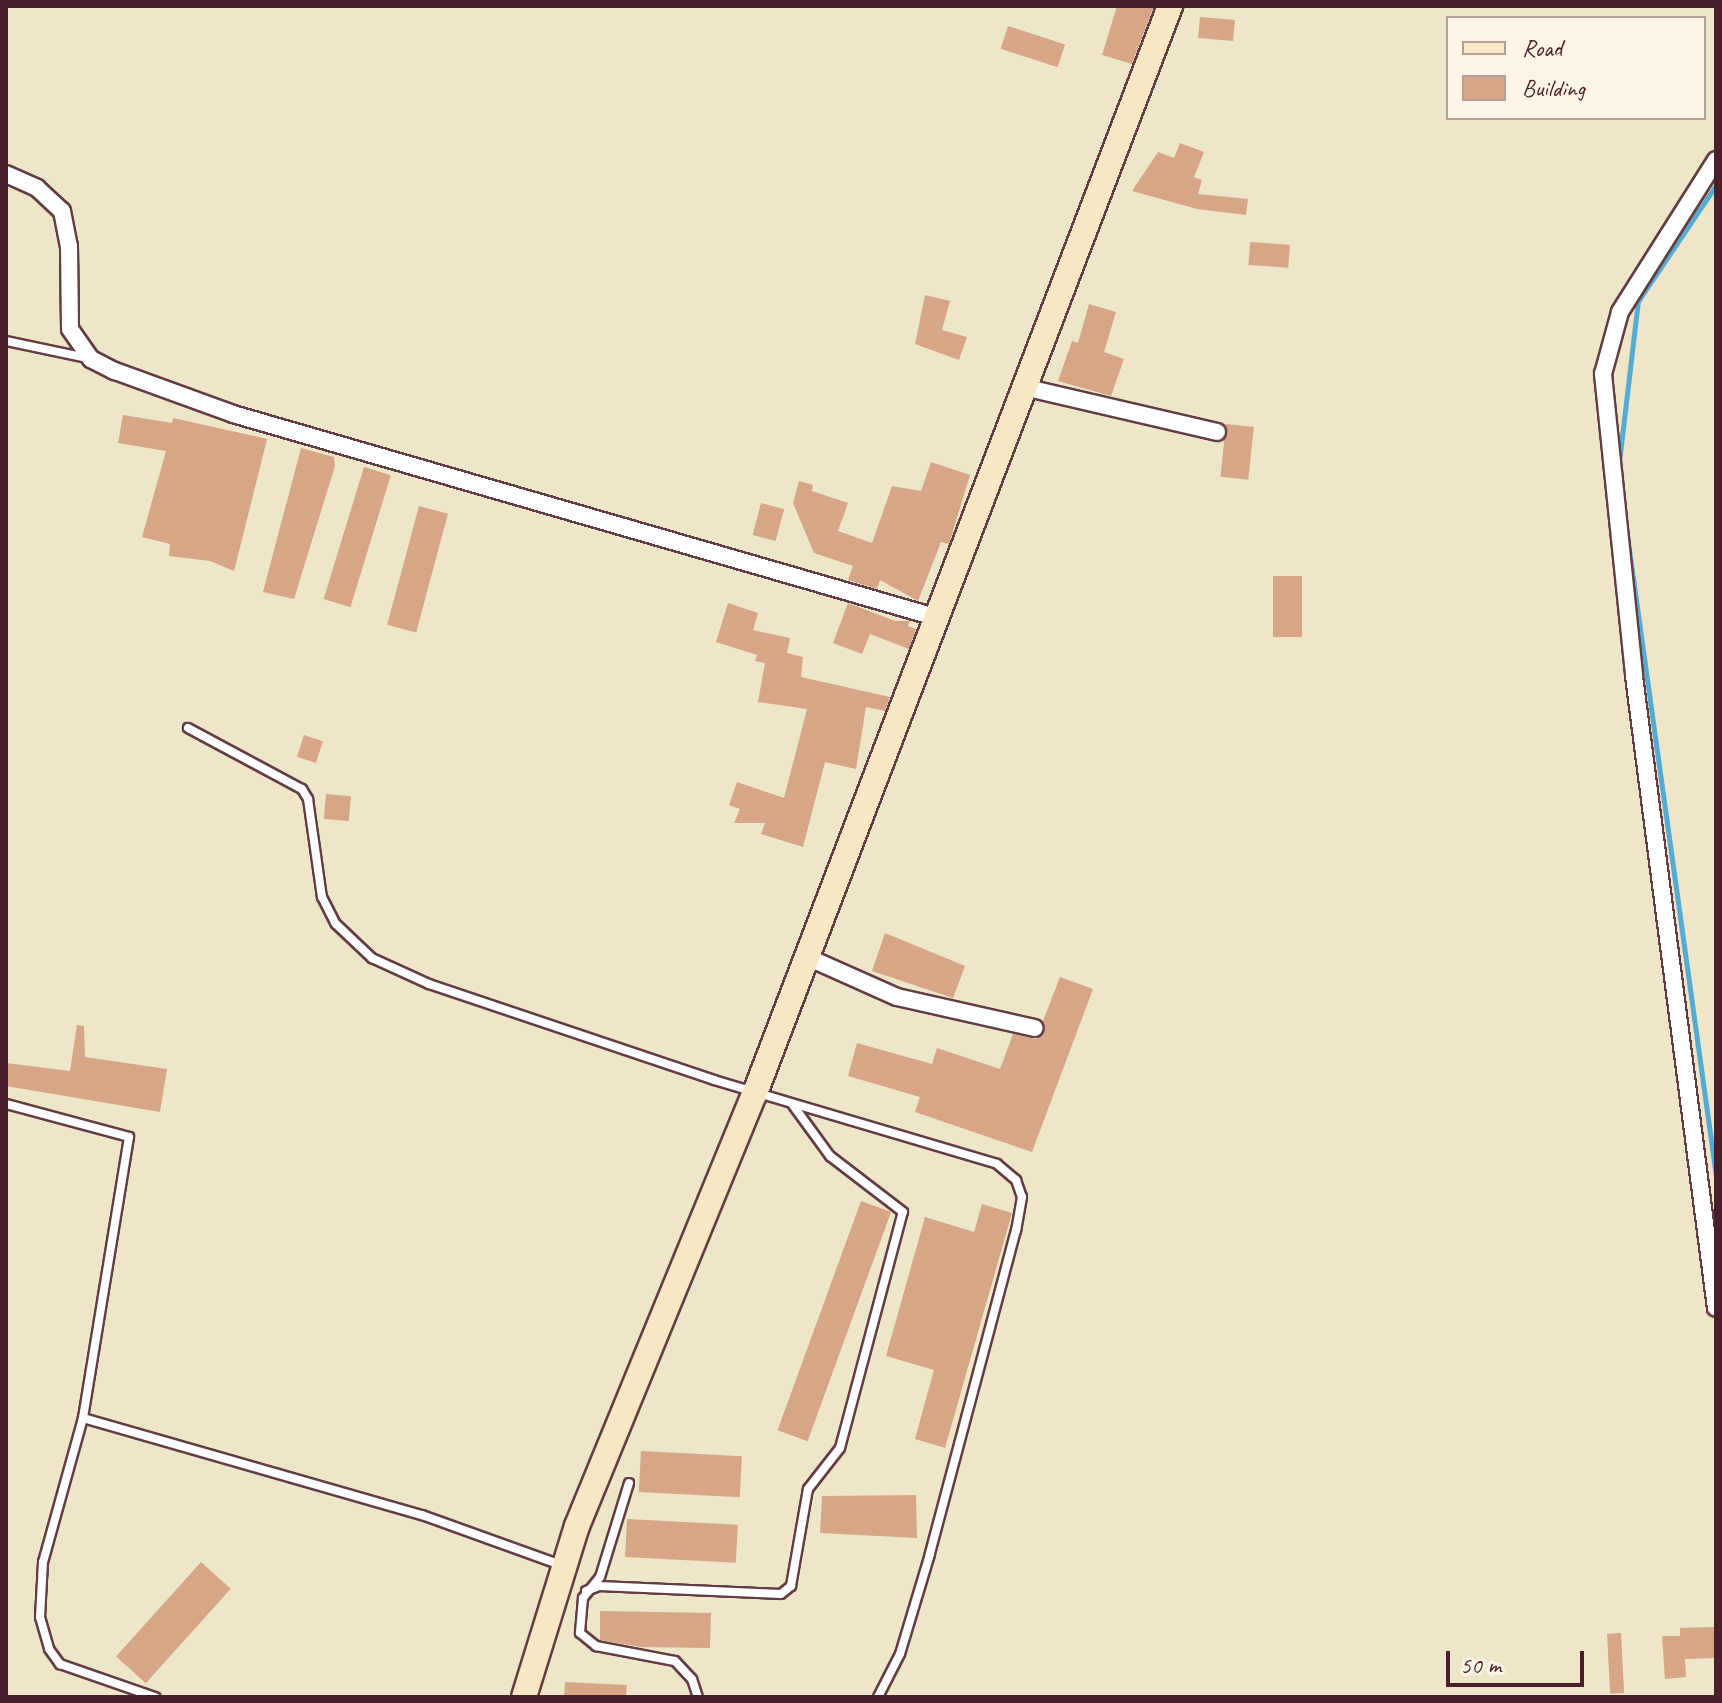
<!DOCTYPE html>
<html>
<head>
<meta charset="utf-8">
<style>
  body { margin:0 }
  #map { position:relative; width:1722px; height:1703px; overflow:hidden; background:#ede6c9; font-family:Caveat,sans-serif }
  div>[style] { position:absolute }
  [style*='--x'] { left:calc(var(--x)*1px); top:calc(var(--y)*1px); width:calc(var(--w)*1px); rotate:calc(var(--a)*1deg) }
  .stream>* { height:5px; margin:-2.5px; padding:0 2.5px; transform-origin:2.5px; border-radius:2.5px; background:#56abd2 }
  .building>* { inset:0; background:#d6a686; transform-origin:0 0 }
  .roads { filter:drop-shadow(2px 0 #623d43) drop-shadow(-2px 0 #623d43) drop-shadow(0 2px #623d43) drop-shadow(0 -2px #623d43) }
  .lane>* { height:8px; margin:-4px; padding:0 4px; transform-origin:4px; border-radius:4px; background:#fff }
  .street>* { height:16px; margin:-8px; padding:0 8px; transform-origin:8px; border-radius:8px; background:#fff }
  .secondary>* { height:24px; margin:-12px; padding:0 12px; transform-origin:12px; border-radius:12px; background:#f8e7c3 }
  span { translate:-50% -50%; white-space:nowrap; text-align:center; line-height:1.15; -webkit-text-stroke:8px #fcf5e5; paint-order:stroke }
  .frame { position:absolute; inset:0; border:8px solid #4a1f2b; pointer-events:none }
  .legend { position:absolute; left:1446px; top:16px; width:260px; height:104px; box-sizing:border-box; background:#fcf5e5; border:2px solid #b59f9b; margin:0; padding:10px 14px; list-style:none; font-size:24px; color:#4a1f2b }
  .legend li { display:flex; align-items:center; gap:16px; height:40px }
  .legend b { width:40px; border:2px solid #b59f9b }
  .scale { position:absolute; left:1446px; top:1651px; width:138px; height:36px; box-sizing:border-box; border:4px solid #4a1f2b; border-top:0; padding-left:10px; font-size:24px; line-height:28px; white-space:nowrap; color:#4a1f2b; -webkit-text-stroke:6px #fcf5e5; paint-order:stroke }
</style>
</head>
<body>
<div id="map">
  <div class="stream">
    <div style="--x:1619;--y:462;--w:162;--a:-83.3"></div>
    <div style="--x:1638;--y:301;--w:140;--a:-56.1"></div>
    <div style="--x:1627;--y:535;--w:647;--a:82.1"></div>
  </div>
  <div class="building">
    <div style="clip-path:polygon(1117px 6px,1154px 6px,1132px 64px,1102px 55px)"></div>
    <div style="left:1200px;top:17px;width:35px;height:21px;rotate:5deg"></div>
    <div style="left:1008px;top:26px;width:60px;height:24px;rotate:18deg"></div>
    <div style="clip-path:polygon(1180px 143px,1204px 152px,1194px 177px,1202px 180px,1198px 194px,1248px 199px,1246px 215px,1197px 209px,1132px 191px,1158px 152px,1174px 158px)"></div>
    <div style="left:1250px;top:242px;width:40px;height:23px;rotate:4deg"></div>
    <div style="clip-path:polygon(925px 295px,950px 301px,942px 330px,967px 337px,959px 360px,915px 344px)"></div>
    <div style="clip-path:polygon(1089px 304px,1116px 312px,1104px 352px,1124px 359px,1111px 396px,1058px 381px,1072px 341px,1078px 343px)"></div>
    <div style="clip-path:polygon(123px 415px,172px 423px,173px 418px,267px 439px,234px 571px,210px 561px,169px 556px,170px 544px,142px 537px,166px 451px,118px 443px)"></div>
    <div style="left:1226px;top:424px;width:28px;height:53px;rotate:6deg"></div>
    <div style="clip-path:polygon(301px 448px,334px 457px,335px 466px,294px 599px,263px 592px)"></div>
    <div style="clip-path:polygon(931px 462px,970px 475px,949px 544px,941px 542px,918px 601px,880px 580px,877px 589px,848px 580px,853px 566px,814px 553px,793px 503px,799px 481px,813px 485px,812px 491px,848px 503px,838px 531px,872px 543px,892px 486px,921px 491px)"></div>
    <div style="left:364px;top:467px;width:28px;height:138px;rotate:17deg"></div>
    <div style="left:761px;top:503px;width:24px;height:33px;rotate:15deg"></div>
    <div style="left:419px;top:506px;width:30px;height:123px;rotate:15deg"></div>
    <div style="left:1273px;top:576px;width:29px;height:61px"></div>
    <div style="clip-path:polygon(728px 603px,758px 613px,753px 630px,790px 638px,787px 653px,803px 657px,801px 677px,890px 697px,885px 711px,866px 707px,856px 769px,825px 762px,803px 847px,761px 834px,765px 823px,734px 823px,740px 809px,729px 805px,737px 782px,784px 798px,807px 709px,758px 702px,765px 663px,755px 661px,757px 655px,716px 642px)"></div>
    <div style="clip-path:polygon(848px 603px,895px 621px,910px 621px,908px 626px,916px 629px,909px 649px,870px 634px,862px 654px,833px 643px)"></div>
    <div style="left:304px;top:735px;width:20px;height:23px;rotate:18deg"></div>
    <div style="left:326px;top:794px;width:25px;height:25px;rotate:5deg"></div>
    <div style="clip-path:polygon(885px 933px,965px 966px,953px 998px,872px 971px)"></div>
    <div style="clip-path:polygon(1060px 977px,1093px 989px,1032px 1152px,915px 1112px,920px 1097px,848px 1076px,857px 1043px,932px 1064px,937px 1048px,1000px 1069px,1013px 1034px,1036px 1039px,1044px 1035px,1043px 1021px)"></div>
    <div style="clip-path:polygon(77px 1025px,84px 1026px,85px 1057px,167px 1069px,160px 1112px,6px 1086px,6px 1063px,70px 1071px)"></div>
    <div style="left:861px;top:1201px;width:32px;height:244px;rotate:20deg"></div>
    <div style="clip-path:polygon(982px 1204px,1012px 1213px,945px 1448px,915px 1439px,934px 1370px,886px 1356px,925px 1217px,974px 1232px)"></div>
    <div style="left:641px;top:1451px;width:101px;height:41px;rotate:3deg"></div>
    <div style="clip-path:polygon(916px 1495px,917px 1538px,820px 1533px,822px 1496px)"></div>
    <div style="left:627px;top:1519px;width:111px;height:38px;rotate:3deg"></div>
    <div style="left:201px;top:1562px;width:40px;height:127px;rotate:42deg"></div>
    <div style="clip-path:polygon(600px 1611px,711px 1613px,710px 1648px,641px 1647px,600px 1640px)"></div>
    <div style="clip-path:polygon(1716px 1627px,1715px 1658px,1685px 1659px,1686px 1677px,1665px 1679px,1662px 1636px,1680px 1636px,1680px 1628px)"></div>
    <div style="left:1621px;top:1633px;width:60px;height:14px;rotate:87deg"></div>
    <div style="clip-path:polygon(565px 1682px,627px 1685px,626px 1697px,564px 1697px)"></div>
  </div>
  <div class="roads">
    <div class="lane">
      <div style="--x:6;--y:341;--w:83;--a:11.9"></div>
      <div style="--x:188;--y:728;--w:129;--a:28.2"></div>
      <div style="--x:302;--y:789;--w:12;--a:59"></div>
      <div style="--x:308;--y:799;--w:99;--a:81.9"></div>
      <div style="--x:322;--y:897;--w:30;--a:63"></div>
      <div style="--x:336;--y:924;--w:50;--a:43.4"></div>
      <div style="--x:372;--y:958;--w:63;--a:24.5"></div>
      <div style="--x:429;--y:984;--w:301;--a:18.6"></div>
      <div style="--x:714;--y:1080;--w:295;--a:16.5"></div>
      <div style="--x:997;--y:1164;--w:25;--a:40"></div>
      <div style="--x:1016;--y:1180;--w:18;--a:71"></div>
      <div style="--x:1022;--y:1197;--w:34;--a:100"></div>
      <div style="--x:1016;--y:1230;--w:335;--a:104.9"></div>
      <div style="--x:930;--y:1554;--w:104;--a:106.7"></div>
      <div style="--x:900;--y:1654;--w:48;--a:117.1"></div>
      <div style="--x:6;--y:1104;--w:127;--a:15"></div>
      <div style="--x:129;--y:1137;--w:285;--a:99.3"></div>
      <div style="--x:83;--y:1418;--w:353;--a:16"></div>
      <div style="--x:422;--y:1515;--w:148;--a:19.8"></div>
      <div style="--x:83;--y:1418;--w:149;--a:105.5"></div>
      <div style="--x:43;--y:1562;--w:55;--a:93.1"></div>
      <div style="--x:40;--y:1617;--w:33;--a:74"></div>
      <div style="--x:49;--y:1649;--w:19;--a:54"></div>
      <div style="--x:60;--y:1664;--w:101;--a:19.2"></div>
      <div style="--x:629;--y:1483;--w:98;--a:107.1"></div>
      <div style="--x:600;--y:1577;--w:27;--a:129"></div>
      <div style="--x:583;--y:1598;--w:35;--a:95"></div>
      <div style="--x:580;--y:1633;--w:21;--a:39"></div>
      <div style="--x:596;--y:1646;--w:80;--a:10.8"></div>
      <div style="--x:675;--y:1661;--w:25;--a:47"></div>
      <div style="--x:692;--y:1679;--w:19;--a:72"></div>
      <div style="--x:586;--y:1591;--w:14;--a:-21"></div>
      <div style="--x:599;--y:1586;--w:182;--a:2.5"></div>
      <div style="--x:781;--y:1594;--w:13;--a:-39"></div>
      <div style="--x:791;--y:1586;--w:98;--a:-80.1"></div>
      <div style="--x:808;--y:1489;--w:52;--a:-52"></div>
      <div style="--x:840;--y:1448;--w:244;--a:-75.1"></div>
      <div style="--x:903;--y:1212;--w:92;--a:-142.5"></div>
      <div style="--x:830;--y:1156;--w:63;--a:-126"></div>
    </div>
    <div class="street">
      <div style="--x:1716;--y:160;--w:180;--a:122.3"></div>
      <div style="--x:1620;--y:312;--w:64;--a:105.3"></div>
      <div style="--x:1603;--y:374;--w:304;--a:84.1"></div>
      <div style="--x:1634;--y:676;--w:637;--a:82.61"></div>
      <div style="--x:6;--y:174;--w:34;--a:24"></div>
      <div style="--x:37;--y:188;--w:34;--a:43"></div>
      <div style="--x:62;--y:211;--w:36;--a:79"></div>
      <div style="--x:69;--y:246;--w:83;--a:89.3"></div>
      <div style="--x:70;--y:329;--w:37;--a:55"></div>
      <div style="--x:91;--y:359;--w:27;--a:27"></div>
      <div style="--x:115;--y:371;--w:126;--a:20"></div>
      <div style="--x:233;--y:414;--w:731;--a:16.13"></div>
      <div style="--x:1028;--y:388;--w:194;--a:13.1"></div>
      <div style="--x:807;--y:957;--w:98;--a:24"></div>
      <div style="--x:897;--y:997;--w:141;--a:12.7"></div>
    </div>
    <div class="secondary">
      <div style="--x:524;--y:1697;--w:179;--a:-72.8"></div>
      <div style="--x:577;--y:1526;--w:468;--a:-67.7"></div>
      <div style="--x:755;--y:1093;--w:1164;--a:-69.1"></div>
    </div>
  </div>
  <div class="frame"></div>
  <ul class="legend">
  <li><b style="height:10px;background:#f8e7c3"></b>Road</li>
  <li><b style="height:22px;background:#d6a686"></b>Building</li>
  </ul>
  <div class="scale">50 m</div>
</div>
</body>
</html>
